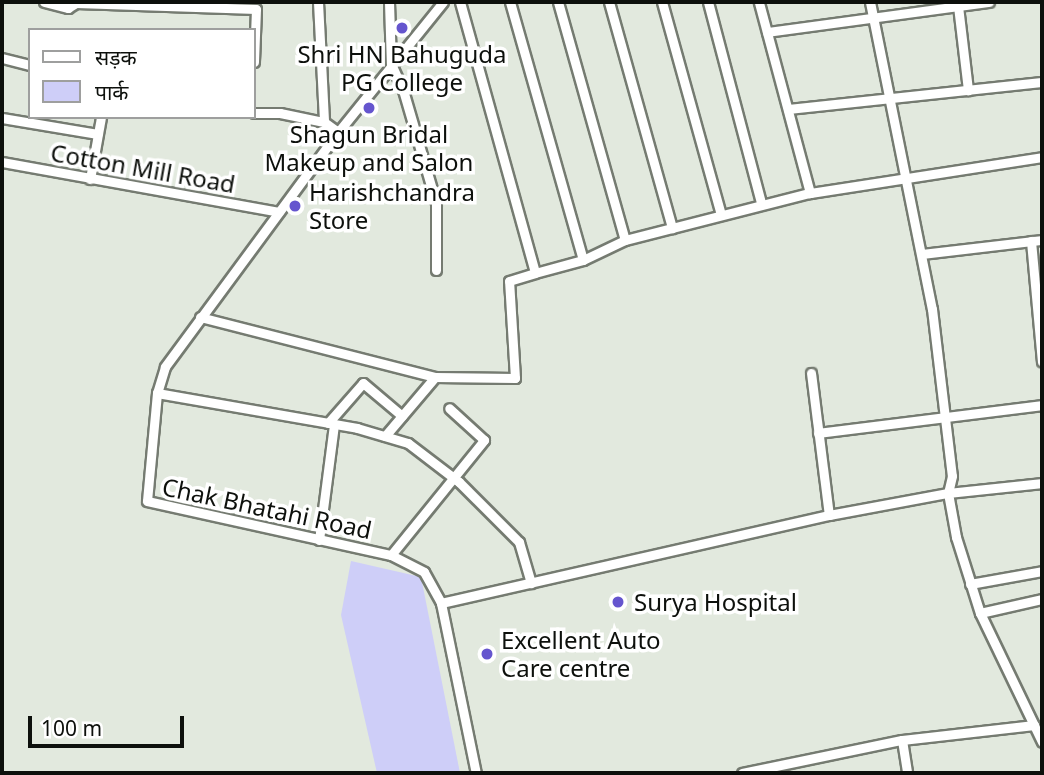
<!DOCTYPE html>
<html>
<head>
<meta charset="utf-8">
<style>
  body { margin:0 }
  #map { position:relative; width:1044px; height:775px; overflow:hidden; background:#e2e9de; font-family:"Noto Sans","Noto Sans Devanagari",sans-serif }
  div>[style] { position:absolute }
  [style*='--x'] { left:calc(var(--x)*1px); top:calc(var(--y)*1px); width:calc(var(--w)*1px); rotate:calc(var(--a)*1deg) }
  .green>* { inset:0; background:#cecef8 }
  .roads { filter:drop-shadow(2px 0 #757b71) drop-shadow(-2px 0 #757b71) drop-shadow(0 2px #757b71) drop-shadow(0 -2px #757b71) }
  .minor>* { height:9px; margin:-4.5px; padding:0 4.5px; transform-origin:4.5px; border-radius:4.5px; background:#fff }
  .dots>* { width:19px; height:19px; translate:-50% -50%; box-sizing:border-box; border:4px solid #fff; border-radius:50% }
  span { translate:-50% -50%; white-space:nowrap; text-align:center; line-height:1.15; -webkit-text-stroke:7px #fff; paint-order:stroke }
  .poi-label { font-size:24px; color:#0d100c }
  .left { translate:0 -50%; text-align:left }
  .street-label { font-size:24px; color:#0d100c }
  .frame { position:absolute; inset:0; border:4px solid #0d100c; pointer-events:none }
  .legend { position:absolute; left:28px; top:28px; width:228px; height:91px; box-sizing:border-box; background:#fff; border:2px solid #9e9f9e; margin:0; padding:9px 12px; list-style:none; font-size:21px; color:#0d100c }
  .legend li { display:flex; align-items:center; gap:14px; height:35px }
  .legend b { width:35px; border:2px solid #9e9f9e }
  .scale { position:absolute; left:28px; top:716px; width:156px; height:32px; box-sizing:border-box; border:4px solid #0d100c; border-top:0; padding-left:9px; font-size:21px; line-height:24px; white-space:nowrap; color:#0d100c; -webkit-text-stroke:5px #fff; paint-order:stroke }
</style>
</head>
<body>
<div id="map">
  <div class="green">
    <div style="clip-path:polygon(351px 561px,421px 577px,460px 773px,377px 773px,341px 615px)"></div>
  </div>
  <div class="roads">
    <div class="minor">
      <div style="--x:44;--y:2;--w:25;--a:14"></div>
      <div style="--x:68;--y:8;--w:9;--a:-32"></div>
      <div style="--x:76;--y:3;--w:180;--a:1.9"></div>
      <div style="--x:256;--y:9;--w:53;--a:92.2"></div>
      <div style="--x:318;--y:2;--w:120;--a:87.1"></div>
      <div style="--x:389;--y:2;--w:62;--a:88.2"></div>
      <div style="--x:391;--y:64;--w:29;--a:65"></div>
      <div style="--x:403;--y:90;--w:118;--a:73.7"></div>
      <div style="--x:436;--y:203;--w:67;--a:90"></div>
      <div style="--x:443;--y:2;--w:167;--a:128.9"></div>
      <div style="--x:338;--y:132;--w:292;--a:126.4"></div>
      <div style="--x:165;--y:367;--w:27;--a:107"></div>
      <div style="--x:157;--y:393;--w:108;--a:95.3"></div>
      <div style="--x:147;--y:501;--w:250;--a:12.5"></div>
      <div style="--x:391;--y:555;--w:37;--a:27"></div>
      <div style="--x:424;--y:572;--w:35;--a:61"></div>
      <div style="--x:441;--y:603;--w:174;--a:78.4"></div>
      <div style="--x:460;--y:2;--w:281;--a:74.5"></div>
      <div style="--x:535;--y:273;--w:50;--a:-15.2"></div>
      <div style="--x:583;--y:260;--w:47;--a:-25.5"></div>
      <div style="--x:625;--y:240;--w:191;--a:-14.3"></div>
      <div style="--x:810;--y:193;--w:198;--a:-105"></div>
      <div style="--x:510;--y:2;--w:268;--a:74.2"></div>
      <div style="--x:558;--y:2;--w:247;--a:74.3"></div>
      <div style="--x:609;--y:2;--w:235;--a:74.4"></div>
      <div style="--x:662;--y:2;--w:221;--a:74.5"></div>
      <div style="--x:708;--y:2;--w:208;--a:75.2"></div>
      <div style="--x:870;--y:2;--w:313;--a:78.6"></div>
      <div style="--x:932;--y:309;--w:168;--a:83.2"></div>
      <div style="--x:952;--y:476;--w:17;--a:103"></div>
      <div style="--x:948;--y:493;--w:45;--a:79.7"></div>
      <div style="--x:956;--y:537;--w:80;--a:72.5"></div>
      <div style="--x:980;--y:613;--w:143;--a:64.3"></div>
      <div style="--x:958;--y:6;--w:85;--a:83.2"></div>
      <div style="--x:767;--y:32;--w:224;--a:-7.7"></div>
      <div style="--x:2;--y:58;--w:29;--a:14"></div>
      <div style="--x:788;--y:109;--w:255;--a:-6.1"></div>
      <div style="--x:254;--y:113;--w:26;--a:0"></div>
      <div style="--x:280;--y:113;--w:45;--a:11.6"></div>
      <div style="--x:324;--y:122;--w:17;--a:36"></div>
      <div style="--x:2;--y:118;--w:97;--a:9.5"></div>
      <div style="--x:2;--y:162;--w:281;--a:10.2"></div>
      <div style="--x:90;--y:179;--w:63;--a:-79.9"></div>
      <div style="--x:810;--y:193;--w:235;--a:-8.8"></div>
      <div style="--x:1031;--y:241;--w:121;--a:84.8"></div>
      <div style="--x:922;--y:254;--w:121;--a:-6.7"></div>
      <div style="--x:200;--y:317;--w:243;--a:14.3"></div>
      <div style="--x:435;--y:377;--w:80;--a:0.7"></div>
      <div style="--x:515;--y:378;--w:97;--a:-93.5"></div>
      <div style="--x:509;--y:281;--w:27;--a:-17"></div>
      <div style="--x:811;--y:373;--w:143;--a:82.8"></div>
      <div style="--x:157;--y:393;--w:203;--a:9.9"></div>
      <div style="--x:357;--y:428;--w:53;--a:16.4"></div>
      <div style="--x:408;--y:443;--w:64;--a:37.4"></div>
      <div style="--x:459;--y:482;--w:85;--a:45"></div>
      <div style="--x:519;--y:542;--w:43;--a:73.7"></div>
      <div style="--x:328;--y:423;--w:53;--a:-48.8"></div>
      <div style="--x:363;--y:383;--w:51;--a:40.2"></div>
      <div style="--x:818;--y:433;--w:226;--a:-7.1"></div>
      <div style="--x:385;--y:436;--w:77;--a:-49.7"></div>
      <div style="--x:319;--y:540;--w:117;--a:-82.6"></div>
      <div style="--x:391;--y:555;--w:148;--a:-51"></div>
      <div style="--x:484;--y:440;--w:47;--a:-137.6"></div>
      <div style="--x:970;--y:584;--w:73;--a:-10.2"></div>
      <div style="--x:441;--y:603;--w:398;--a:-12.8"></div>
      <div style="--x:829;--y:515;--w:121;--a:-10.5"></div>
      <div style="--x:948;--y:493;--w:95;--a:-6.1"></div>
      <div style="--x:980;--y:613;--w:64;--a:-12.7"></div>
      <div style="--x:902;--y:740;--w:33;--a:81"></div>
      <div style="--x:742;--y:773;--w:163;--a:-11.7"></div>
      <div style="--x:902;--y:740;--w:133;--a:-6.5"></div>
    </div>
  </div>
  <div class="dots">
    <div style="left:402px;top:28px;background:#6555ce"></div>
    <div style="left:369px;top:108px;background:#6555ce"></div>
    <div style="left:295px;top:206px;background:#6555ce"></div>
    <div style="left:618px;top:602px;background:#6555ce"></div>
    <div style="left:487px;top:654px;background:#6555ce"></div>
  </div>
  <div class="poi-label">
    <span style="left:402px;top:68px">Shri HN Bahuguda<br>PG College</span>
    <span style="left:369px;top:148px">Shagun Bridal<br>Makeup and Salon</span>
    <span class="left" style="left:309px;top:206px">Harishchandra<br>Store</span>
    <span class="left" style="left:634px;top:602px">Surya Hospital</span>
    <span class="left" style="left:501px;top:654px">Excellent Auto<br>Care centre</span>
  </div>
  <div class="street-label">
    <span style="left:143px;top:168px;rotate:10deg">Cotton Mill Road</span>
    <span style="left:267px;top:508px;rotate:12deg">Chak Bhatahi Road</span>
  </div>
  <div class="frame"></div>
  <ul class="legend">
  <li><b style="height:9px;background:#fff"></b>सड़क</li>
  <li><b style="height:19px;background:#cecef8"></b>पार्क</li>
  </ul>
  <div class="scale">100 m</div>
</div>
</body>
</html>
